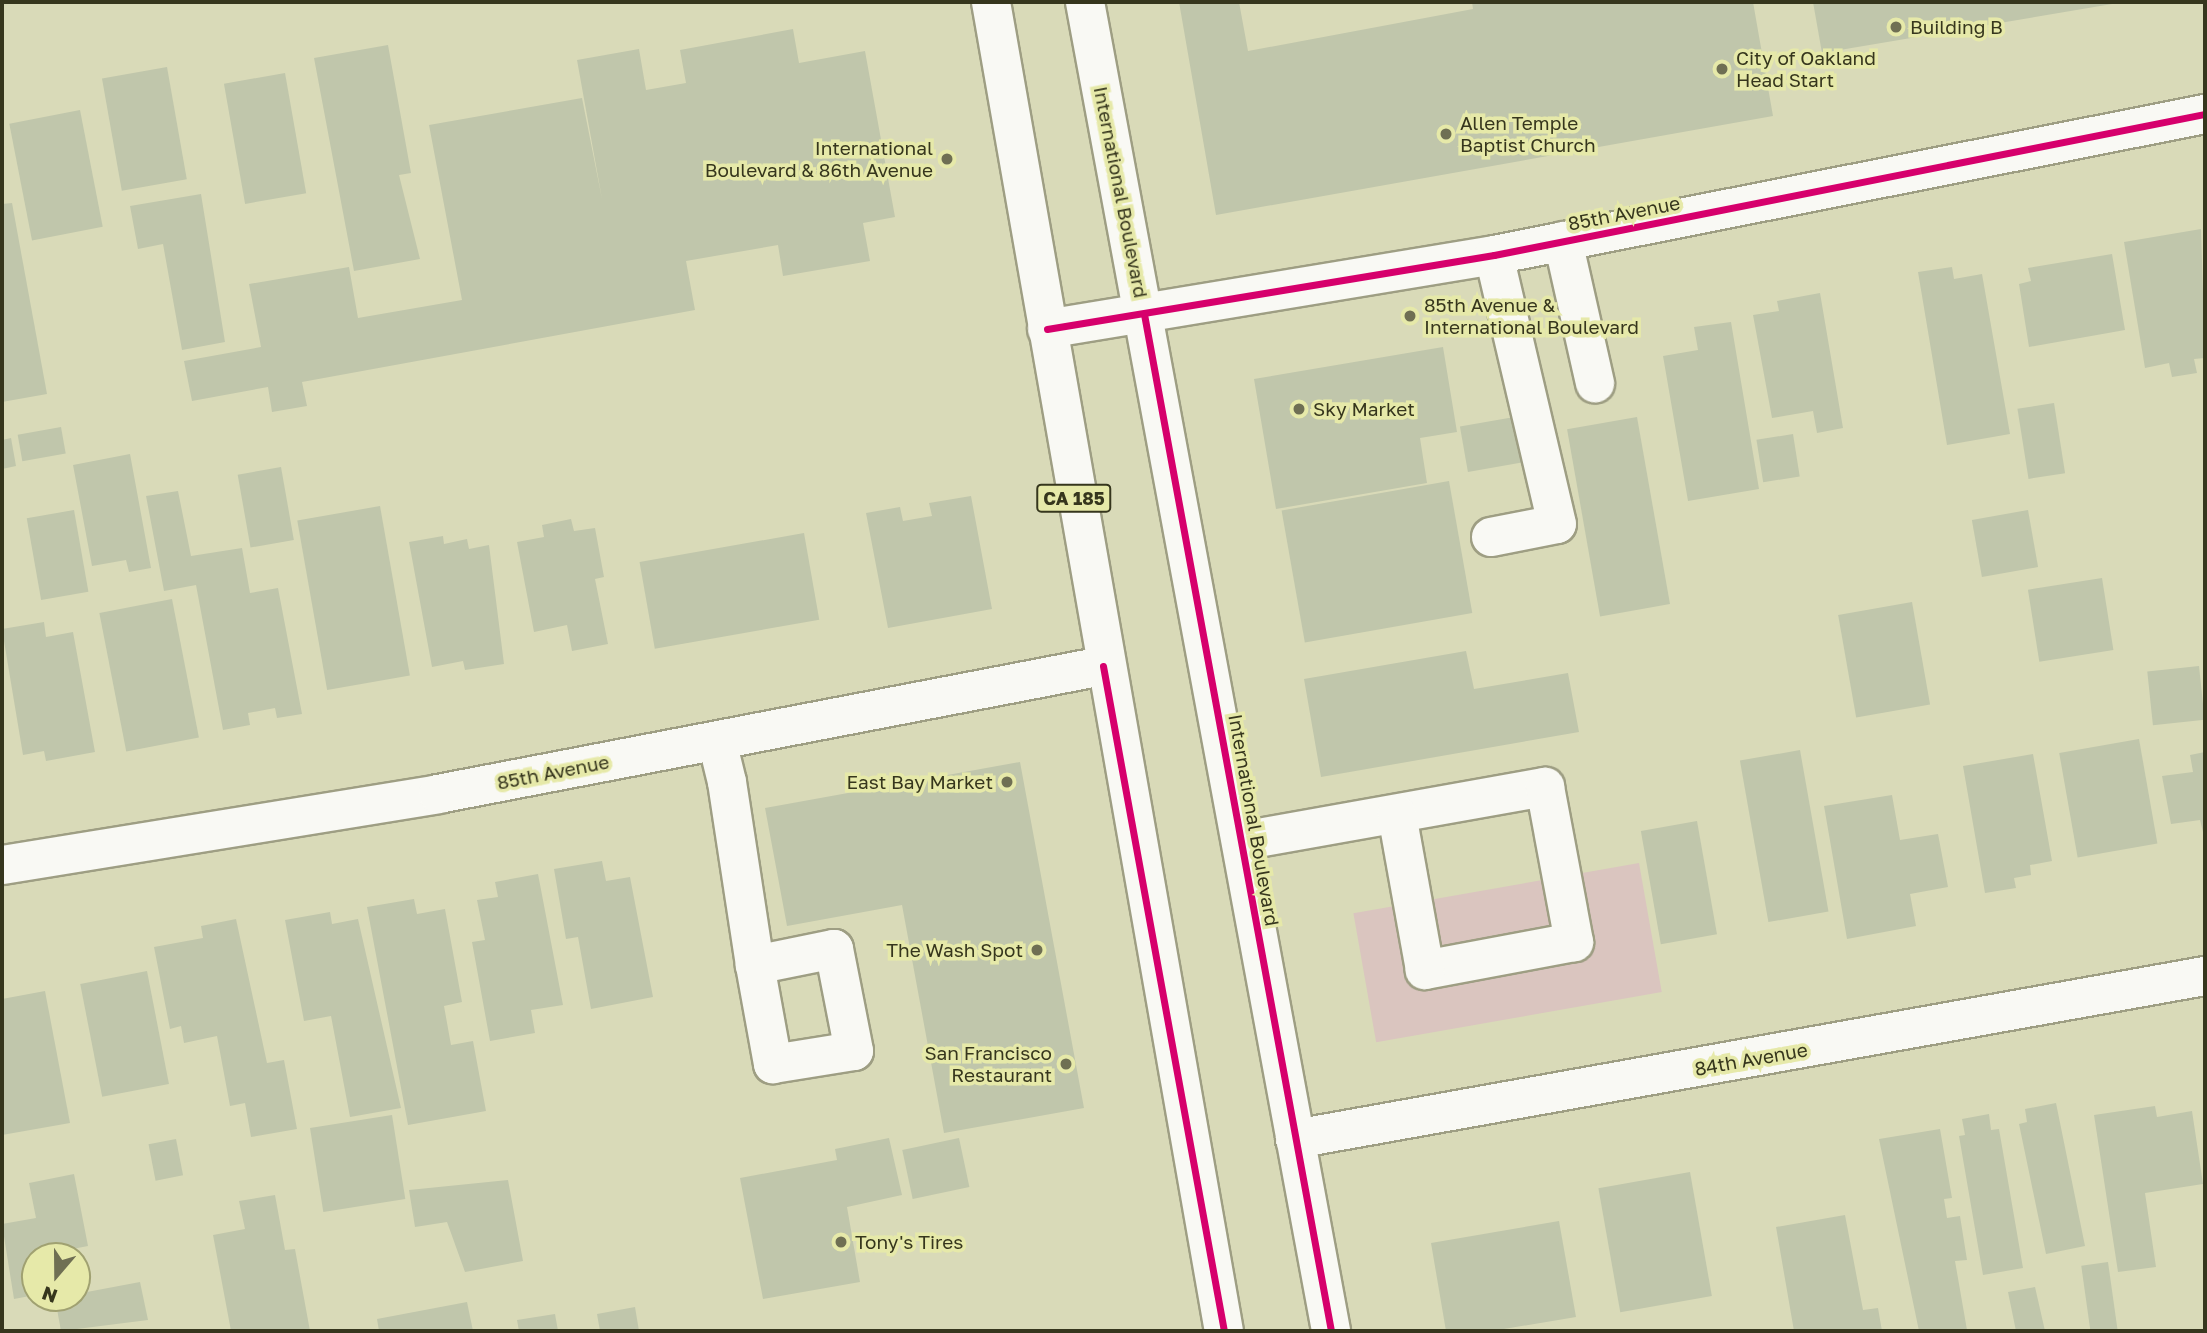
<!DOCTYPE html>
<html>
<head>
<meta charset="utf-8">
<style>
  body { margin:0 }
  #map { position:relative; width:2207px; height:1333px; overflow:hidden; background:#d9dab8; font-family:"Golos Text",sans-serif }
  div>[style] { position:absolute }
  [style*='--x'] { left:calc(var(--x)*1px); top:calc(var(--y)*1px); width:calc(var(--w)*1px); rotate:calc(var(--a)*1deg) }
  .green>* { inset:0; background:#dac5bf; transform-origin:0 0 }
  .building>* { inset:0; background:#c0c6ab; transform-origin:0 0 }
  .roads { filter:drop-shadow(2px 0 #9e9e83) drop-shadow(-2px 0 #9e9e83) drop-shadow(0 2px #9e9e83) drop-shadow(0 -2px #9e9e83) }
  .minor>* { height:38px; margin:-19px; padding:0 19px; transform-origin:19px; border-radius:19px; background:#f9f9f4 }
  .major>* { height:38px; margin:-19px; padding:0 19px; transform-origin:19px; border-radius:19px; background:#f9f9f4 }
  .cycleway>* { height:7px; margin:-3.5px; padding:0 3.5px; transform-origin:3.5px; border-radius:3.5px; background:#d6006c }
  .dots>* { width:19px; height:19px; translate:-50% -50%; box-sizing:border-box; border:4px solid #e6e9a9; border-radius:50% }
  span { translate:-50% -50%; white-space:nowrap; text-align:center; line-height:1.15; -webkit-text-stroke:7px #e6e9a9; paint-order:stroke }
  .shield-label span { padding:2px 5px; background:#e6e9a9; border:2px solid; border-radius:5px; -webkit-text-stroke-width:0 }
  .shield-label { font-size:18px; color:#36361d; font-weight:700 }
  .poi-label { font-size:19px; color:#36361d }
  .left { translate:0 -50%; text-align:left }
  .right { translate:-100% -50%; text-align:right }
  .street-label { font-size:19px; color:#36361d }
  .frame { position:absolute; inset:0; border:4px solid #36361d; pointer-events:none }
  .north { position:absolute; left:21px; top:1242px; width:70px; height:70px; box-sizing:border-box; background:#e6e9a9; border:2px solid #a0a171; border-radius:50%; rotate:200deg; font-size:19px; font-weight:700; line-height:28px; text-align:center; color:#36361d }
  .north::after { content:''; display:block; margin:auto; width:24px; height:32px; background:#6f6f53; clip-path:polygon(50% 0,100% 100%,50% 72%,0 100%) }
</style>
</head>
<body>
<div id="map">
  <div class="green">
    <div style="left:1639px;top:863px;width:131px;height:290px;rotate:80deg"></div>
  </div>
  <div class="building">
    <div style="clip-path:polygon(1179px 2px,1239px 2px,1248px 51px,1473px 9px,1472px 2px,1753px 2px,1773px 116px,1216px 215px)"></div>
    <div style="clip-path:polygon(1813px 2px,2118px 2px,2118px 3px,1822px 53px)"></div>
    <div style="clip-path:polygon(793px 29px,799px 63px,865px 51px,895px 217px,863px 223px,870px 261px,783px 276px,778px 245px,686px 261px,695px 310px,302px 382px,307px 406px,272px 412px,268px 387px,192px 401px,184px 361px,261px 347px,249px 284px,349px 267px,358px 318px,462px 300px,429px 125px,582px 98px,602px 199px,577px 60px,639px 49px,646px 90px,686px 83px,680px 50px)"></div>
    <div style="clip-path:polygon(388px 45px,411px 173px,399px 175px,420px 259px,354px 271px,314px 58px)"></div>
    <div style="left:167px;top:67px;width:114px;height:66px;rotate:80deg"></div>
    <div style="left:285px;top:73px;width:122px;height:62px;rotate:80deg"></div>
    <div style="left:80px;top:110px;width:119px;height:72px;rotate:79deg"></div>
    <div style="clip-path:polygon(201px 194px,225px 342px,182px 350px,163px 244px,138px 249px,130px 206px)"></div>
    <div style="clip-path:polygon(12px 203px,47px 394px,2px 402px,2px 204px)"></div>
    <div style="clip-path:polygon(2201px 229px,2205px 358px,2194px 359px,2197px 373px,2172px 377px,2169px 363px,2145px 368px,2124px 242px)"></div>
    <div style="clip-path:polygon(2112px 254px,2125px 330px,2029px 347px,2019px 284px,2031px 281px,2028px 268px)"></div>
    <div style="clip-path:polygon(1952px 267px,1954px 279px,1982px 274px,2010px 434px,1947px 445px,1918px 272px)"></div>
    <div style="clip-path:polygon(1820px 293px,1843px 428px,1817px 433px,1813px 411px,1772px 418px,1753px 315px,1779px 311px,1777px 301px)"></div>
    <div style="clip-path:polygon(1731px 322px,1759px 489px,1688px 501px,1663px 356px,1698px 350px,1694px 327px)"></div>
    <div style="clip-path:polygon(1443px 347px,1457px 432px,1420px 438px,1427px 483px,1276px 509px,1254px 379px)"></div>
    <div style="left:2054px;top:403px;width:71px;height:37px;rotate:81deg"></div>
    <div style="left:1520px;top:416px;width:46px;height:61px;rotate:80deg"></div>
    <div style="left:1637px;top:417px;width:190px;height:71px;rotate:80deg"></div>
    <div style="left:61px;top:427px;width:27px;height:44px;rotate:80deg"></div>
    <div style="left:1793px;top:434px;width:43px;height:37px;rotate:81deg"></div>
    <div style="clip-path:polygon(11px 438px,16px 466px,2px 469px,2px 440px)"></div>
    <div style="clip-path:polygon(130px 454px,151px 568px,129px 572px,126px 560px,92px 566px,73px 465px)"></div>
    <div style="left:281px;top:467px;width:74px;height:44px;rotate:80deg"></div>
    <div style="left:1449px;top:481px;width:134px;height:170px;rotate:80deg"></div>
    <div style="clip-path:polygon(178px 491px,191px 556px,242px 548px,250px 593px,278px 588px,302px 714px,277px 718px,275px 708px,248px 713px,250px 725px,223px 730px,196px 585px,164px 591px,146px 496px)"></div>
    <div style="clip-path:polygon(971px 496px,992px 609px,888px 628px,866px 513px,900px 507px,903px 521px,932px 516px,929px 503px)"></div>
    <div style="left:380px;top:506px;width:172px;height:84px;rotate:80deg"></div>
    <div style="left:74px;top:510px;width:83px;height:48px;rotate:80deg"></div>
    <div style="left:2028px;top:510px;width:58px;height:57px;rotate:80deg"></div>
    <div style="clip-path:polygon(571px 519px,574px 531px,595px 528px,604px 577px,595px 579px,608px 644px,572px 651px,567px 625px,534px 632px,517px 542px,544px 537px,542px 525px)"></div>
    <div style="left:804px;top:533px;width:88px;height:167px;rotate:80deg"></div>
    <div style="clip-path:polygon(443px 536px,444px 544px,467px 539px,469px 549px,489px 545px,504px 664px,465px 670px,463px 661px,432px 667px,409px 542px)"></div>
    <div style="left:2102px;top:578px;width:73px;height:75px;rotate:81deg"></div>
    <div style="left:172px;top:599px;width:141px;height:74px;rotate:79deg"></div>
    <div style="left:1912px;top:602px;width:104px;height:75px;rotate:80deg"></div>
    <div style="clip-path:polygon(44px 622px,46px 637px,73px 632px,95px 752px,46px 761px,44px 751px,23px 755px,2px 629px)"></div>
    <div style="clip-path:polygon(1466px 651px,1474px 689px,1568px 673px,1579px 732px,1321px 777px,1304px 679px)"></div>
    <div style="left:2199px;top:666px;width:54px;height:52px;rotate:84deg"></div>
    <div style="left:2139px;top:739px;width:106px;height:81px;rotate:80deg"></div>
    <div style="left:1800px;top:750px;width:164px;height:61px;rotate:80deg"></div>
    <div style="clip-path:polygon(2205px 752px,2205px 836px,2204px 836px,2200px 820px,2171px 824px,2162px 776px,2193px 772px,2190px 755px)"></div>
    <div style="clip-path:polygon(2033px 754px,2052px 861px,2030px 865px,2031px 875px,2014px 878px,2016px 888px,1985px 893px,1963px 766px)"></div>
    <div style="clip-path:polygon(1020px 762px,1084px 1108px,944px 1133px,902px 905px,787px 926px,765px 808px)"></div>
    <div style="clip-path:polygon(1892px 795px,1900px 840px,1938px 834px,1948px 887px,1910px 894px,1916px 926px,1847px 939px,1824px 806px)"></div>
    <div style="left:1697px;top:821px;width:115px;height:57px;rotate:80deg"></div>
    <div style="clip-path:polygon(602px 861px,606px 881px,630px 877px,653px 997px,591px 1009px,578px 937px,566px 939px,554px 869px)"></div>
    <div style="clip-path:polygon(538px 874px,563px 1005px,531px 1010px,535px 1033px,490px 1041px,472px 942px,485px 940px,477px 900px,498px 897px,495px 882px)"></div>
    <div style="clip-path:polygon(414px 899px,417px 914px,445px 909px,462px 1002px,444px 1006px,451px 1045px,473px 1041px,486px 1111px,408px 1125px,367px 907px)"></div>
    <div style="clip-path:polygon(330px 912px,332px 924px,358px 919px,401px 1108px,350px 1117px,331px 1016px,304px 1021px,285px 920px)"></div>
    <div style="clip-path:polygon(236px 919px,267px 1063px,284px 1060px,297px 1129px,251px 1137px,245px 1103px,230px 1106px,217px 1036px,184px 1043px,181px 1026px,170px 1029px,154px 947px,203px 938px,201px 926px)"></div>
    <div style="left:147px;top:971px;width:115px;height:68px;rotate:79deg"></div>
    <div style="clip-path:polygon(45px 991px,70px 1123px,2px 1135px,2px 999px)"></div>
    <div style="clip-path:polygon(2056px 1103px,2085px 1246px,2046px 1254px,2019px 1124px,2027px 1122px,2025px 1109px)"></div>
    <div style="clip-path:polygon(2155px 1106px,2157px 1117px,2192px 1111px,2203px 1184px,2145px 1193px,2156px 1267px,2118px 1272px,2094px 1115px)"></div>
    <div style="clip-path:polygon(1989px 1114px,1991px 1130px,1999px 1129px,2023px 1268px,1983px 1275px,1959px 1136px,1965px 1135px,1962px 1119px)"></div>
    <div style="left:392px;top:1115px;width:85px;height:83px;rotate:81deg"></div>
    <div style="clip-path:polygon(1940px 1129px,1952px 1198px,1944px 1199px,1947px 1218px,1960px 1216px,1967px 1260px,1955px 1261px,1967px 1330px,1919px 1331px,1879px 1139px)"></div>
    <div style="clip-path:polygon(889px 1138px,902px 1195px,847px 1207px,860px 1282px,763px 1299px,740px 1178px,837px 1160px,835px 1149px)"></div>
    <div style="left:959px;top:1138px;width:50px;height:58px;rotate:78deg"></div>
    <div style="left:176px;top:1139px;width:37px;height:28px;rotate:79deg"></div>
    <div style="left:1690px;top:1172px;width:126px;height:93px;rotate:80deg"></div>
    <div style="clip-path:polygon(74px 1174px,88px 1246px,62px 1251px,62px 1256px,35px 1256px,35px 1295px,14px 1299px,2px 1224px,36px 1218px,29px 1183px)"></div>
    <div style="clip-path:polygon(508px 1180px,523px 1261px,465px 1272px,447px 1222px,415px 1227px,409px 1190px)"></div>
    <div style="clip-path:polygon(275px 1195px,285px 1250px,295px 1249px,310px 1331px,231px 1331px,213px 1235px,245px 1229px,239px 1201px)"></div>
    <div style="clip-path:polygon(1845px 1215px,1863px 1310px,1878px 1308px,1882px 1331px,1794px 1331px,1776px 1227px)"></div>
    <div style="clip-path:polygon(1559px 1221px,1576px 1317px,1492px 1331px,1446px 1331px,1431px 1243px)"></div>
    <div style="left:2108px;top:1262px;width:70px;height:27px;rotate:82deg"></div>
    <div style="clip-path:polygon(140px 1282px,148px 1320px,61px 1331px,55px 1298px)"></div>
    <div style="clip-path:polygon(2035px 1287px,2045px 1331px,2016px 1331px,2008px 1292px)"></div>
    <div style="clip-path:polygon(467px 1302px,473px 1331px,379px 1331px,377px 1319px)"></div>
    <div style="clip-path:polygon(635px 1307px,639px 1331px,600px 1331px,597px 1314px)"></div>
    <div style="clip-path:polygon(555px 1314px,558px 1331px,519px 1331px,517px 1320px)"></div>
  </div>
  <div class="roads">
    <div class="minor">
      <div style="--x:1563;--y:241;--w:146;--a:77.3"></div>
      <div style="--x:1047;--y:329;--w:453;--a:-9.4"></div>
      <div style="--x:1494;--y:255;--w:725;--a:-11.22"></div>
      <div style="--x:1491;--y:537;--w:67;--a:-11.1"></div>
      <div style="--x:1557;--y:524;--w:276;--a:-103.2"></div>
      <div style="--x:717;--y:741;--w:42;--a:76.3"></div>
      <div style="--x:727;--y:782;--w:185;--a:81.3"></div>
      <div style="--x:755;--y:965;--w:101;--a:79.7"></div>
      <div style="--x:773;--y:1064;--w:82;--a:-9.1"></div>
      <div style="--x:854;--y:1051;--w:104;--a:-101.1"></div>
      <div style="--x:834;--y:949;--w:81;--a:168.6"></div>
      <div style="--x:1241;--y:841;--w:309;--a:-10.1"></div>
      <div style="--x:1545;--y:787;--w:158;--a:79.4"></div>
      <div style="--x:1574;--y:942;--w:152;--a:169.4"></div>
      <div style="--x:1425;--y:970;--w:158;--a:-100.2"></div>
      <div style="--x:2;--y:865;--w:442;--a:-9.2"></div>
      <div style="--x:438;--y:794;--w:677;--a:-10.9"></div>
      <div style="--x:1295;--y:1139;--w:924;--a:-10.16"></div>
    </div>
    <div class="major">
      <div style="--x:991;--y:2;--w:1349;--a:80.06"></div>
      <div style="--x:1085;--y:2;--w:1352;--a:79.51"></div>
    </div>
  </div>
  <div class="cycleway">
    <div style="--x:1144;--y:314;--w:1034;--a:79.58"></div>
    <div style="--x:1047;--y:329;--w:453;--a:-9.4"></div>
    <div style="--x:1494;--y:255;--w:725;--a:-11.22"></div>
    <div style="--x:1103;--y:666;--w:676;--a:79.69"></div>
  </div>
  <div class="dots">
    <div style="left:1896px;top:27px;background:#6f6f53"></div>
    <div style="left:1722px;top:69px;background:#6f6f53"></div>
    <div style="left:1446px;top:134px;background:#6f6f53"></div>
    <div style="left:947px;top:159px;background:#6f6f53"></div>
    <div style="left:1410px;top:316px;background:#6f6f53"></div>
    <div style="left:1299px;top:409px;background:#6f6f53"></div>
    <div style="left:1007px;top:782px;background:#6f6f53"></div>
    <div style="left:1037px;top:950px;background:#6f6f53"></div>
    <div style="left:1066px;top:1064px;background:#6f6f53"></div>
    <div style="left:841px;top:1242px;background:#6f6f53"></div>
  </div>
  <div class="shield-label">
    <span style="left:1074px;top:498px">CA 185</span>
  </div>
  <div class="poi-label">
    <span class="left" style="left:1910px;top:27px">Building B</span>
    <span class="left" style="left:1736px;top:69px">City of Oakland<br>Head Start</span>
    <span class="left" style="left:1460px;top:134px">Allen Temple<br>Baptist Church</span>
    <span class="right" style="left:933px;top:159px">International<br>Boulevard &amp; 86th Avenue</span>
    <span class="left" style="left:1424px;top:316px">85th Avenue &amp;<br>International Boulevard</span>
    <span class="left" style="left:1313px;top:409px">Sky Market</span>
    <span class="right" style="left:993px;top:782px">East Bay Market</span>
    <span class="right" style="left:1023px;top:950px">The Wash Spot</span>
    <span class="right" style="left:1052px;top:1064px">San Francisco<br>Restaurant</span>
    <span class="left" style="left:855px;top:1242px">Tony's Tires</span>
  </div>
  <div class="street-label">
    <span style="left:1121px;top:192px;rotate:79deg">International Boulevard</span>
    <span style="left:1624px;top:213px;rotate:-11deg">85th Avenue</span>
    <span style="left:553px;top:772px;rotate:-11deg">85th Avenue</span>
    <span style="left:1254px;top:820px;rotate:80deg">International Boulevard</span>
    <span style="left:1751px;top:1059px;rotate:-10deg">84th Avenue</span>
  </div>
  <div class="frame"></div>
  <div class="north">N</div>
</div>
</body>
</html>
